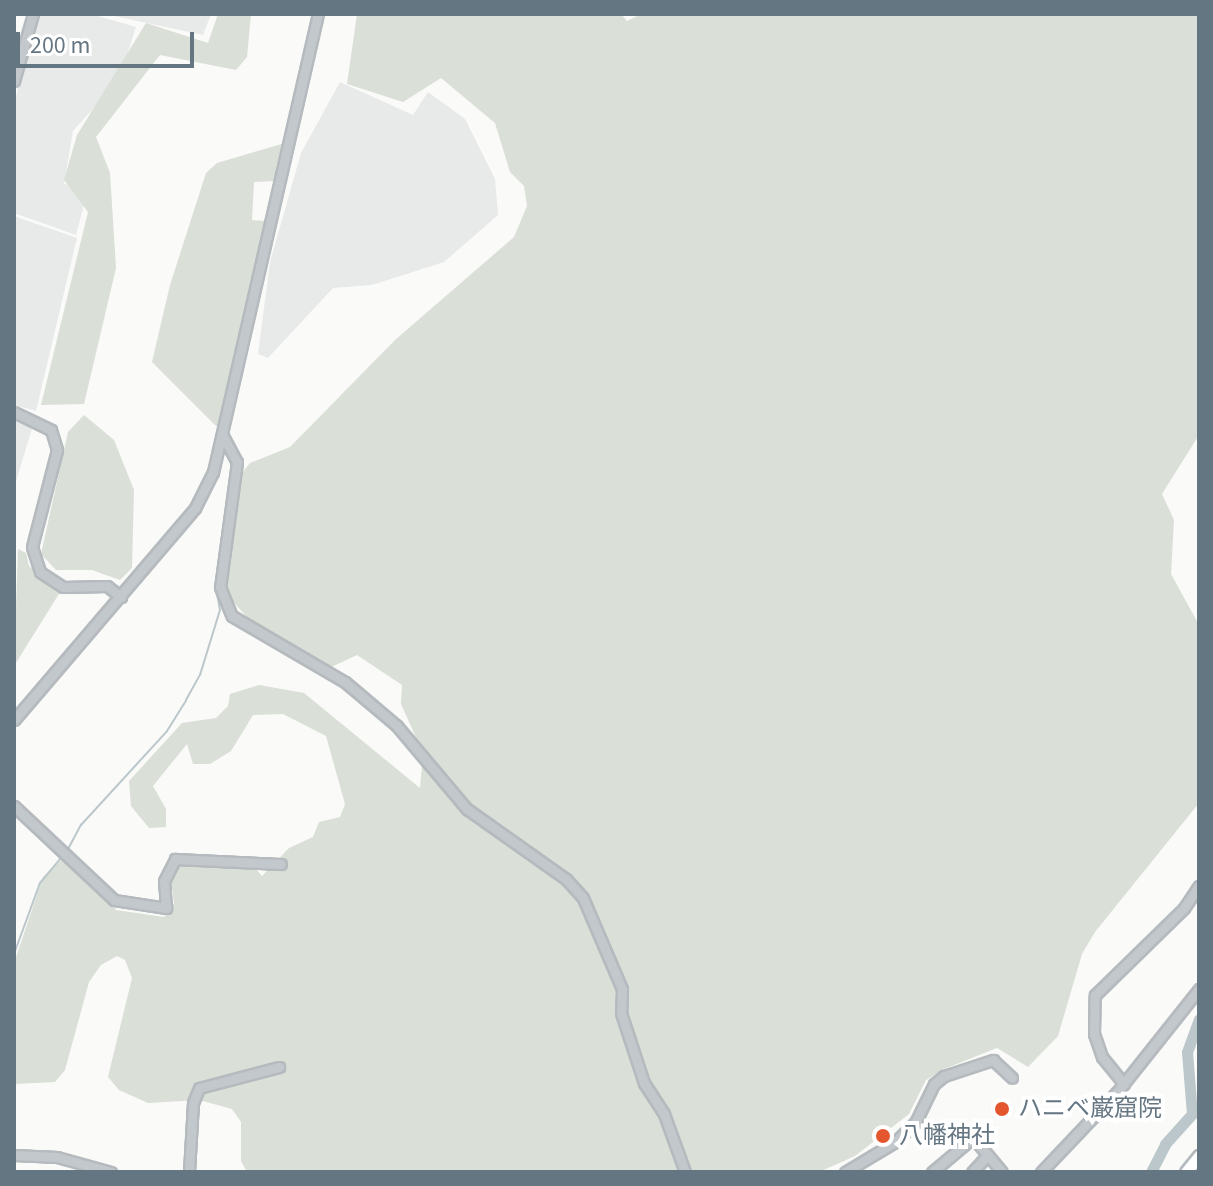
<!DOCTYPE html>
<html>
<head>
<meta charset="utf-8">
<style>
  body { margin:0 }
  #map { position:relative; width:1213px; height:1186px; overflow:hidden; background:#fafaf8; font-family:"Source Sans 3","Noto Sans JP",sans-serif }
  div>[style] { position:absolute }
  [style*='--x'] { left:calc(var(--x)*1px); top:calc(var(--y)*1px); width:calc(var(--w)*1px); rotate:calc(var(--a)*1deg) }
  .built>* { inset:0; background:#e8e9e9 }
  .green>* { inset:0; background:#dadfd7 }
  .stream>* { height:2px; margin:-1px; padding:0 1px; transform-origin:1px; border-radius:1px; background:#bbc7cb }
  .river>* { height:11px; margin:-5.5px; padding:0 5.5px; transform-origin:5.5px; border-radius:5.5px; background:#bbc7cb }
  .roads { filter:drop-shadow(2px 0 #b5babe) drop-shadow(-2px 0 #b5babe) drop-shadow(0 2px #b5babe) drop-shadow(0 -2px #b5babe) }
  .minor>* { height:9px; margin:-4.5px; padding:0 4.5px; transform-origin:4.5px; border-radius:4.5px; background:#c3c8cc }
  .major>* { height:11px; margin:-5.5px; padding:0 5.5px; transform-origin:5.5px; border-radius:5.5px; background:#fff }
  .dots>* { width:22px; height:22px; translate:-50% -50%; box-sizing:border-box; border:4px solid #fff; border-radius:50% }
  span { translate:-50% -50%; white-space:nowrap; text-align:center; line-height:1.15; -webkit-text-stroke:8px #fff; paint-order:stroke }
  .poi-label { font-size:24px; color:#657683 }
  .left { translate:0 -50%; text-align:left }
  .frame { position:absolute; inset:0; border:16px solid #657683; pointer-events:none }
  .scale { position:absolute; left:16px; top:32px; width:178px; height:36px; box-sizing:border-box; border:4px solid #657683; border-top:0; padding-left:10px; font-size:24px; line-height:28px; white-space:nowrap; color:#657683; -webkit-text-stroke:6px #fff; paint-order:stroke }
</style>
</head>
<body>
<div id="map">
  <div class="built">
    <div style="clip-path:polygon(41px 14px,91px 14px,136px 27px,119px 80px,73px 131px,64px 184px,88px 189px,76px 235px,14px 213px,14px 103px)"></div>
    <div style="clip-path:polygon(105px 14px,211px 14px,203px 35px)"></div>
    <div style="clip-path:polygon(340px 82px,413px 115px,428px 92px,465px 119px,495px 179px,498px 215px,444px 262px,372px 285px,333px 288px,268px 358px,258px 354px,270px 262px,301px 153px)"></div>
    <div style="clip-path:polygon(14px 216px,77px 238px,36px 411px,14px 405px)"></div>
    <div style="clip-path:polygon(14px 418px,34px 422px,14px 488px)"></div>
  </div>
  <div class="green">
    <div style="clip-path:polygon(218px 14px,251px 14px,247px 57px,236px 70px,160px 55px,96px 137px,110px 173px,116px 268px,84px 404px,41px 405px,88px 212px,64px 180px,77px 135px,146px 23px,208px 43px)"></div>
    <div style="clip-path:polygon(357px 14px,621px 14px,627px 21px,641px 14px,1199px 14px,1199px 435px,1162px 494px,1174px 520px,1171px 574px,1199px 625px,1199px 803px,1095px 932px,1082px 954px,1058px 1036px,1028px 1067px,997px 1048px,944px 1069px,926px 1080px,909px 1114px,855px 1156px,819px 1172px,247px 1172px,241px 1161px,241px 1122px,232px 1109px,199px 1100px,148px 1103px,119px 1090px,108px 1077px,132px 978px,125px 960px,117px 956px,101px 965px,89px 982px,65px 1070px,55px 1082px,14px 1084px,14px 963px,43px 877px,68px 854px,83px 863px,116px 910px,164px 917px,174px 903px,171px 881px,178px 864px,256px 869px,262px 876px,289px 848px,313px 837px,319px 822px,340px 817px,345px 804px,326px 736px,283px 714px,253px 715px,231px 751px,210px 764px,193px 764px,187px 744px,153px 786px,166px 809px,166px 827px,149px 828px,131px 806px,129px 781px,182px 723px,216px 718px,228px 706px,230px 694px,259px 685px,304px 693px,420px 788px,423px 753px,401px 704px,402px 685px,357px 655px,327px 669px,255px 626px,228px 596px,225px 576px,237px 479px,250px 463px,290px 447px,395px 340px,514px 237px,527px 206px,524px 186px,510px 172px,495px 123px,441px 78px,403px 102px,347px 84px)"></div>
    <div style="clip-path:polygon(285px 143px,276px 181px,254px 182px,252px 220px,268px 221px,220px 427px,216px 426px,152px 362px,170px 285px,206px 173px,217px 163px)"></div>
    <div style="clip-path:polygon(84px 415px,114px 440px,134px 490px,132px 568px,120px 580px,92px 570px,56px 570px,41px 554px,68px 432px)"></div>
    <div style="clip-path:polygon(18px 549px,26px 553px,29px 566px,62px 589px,14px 666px)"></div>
  </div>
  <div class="stream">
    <div style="--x:221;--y:545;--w:58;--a:-82"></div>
    <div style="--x:36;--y:821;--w:41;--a:41.1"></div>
    <div style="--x:67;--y:851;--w:30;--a:-62"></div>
    <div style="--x:81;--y:825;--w:127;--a:-47.5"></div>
    <div style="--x:167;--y:731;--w:36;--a:-58"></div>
    <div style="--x:186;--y:700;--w:29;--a:-61"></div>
    <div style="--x:200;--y:675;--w:68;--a:-72.9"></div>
    <div style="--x:220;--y:610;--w:23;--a:-100"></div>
    <div style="--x:14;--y:954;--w:76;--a:-69.9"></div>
    <div style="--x:40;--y:883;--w:35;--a:-50"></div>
  </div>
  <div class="river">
    <div style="--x:1151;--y:1172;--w:31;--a:-63"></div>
    <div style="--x:1165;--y:1144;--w:40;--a:-48"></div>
    <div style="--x:1192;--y:1114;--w:62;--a:-94.6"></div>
    <div style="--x:1187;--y:1052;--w:35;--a:-70"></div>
  </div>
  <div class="roads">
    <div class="minor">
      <div style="--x:14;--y:81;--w:70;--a:-74.2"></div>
      <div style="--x:14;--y:412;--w:41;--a:25.9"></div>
      <div style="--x:51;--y:430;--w:21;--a:73"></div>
      <div style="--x:57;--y:450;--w:100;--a:104.5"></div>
      <div style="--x:32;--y:547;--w:26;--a:72"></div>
      <div style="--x:40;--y:572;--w:27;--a:33"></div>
      <div style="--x:63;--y:587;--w:44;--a:-1.3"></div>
      <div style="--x:107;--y:586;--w:18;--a:38"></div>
      <div style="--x:223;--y:436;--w:30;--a:62"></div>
      <div style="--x:237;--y:462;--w:126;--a:97.7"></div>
      <div style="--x:220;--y:587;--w:31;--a:68"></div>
      <div style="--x:232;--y:616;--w:131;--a:30.3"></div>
      <div style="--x:345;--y:682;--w:68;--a:40.2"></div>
      <div style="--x:397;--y:726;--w:109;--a:49.9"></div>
      <div style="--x:467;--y:809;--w:121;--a:35.3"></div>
      <div style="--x:566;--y:879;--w:25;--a:48"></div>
      <div style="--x:583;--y:898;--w:99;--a:66.8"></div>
      <div style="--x:622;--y:989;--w:24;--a:92"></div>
      <div style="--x:621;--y:1013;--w:74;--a:71.8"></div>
      <div style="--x:644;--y:1083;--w:37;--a:57"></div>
      <div style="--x:664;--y:1114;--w:62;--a:70.1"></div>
      <div style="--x:14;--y:720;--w:279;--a:-49.5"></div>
      <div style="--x:195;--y:508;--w:40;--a:-63.4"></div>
      <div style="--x:213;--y:472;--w:470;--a:-77.1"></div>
      <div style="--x:14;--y:806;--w:137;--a:43.2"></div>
      <div style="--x:114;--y:900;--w:53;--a:8.7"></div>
      <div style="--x:166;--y:908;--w:27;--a:-94"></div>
      <div style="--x:164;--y:881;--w:25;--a:-63"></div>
      <div style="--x:175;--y:859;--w:106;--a:2.7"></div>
      <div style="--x:1124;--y:1084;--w:35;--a:-129"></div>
      <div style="--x:1102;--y:1057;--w:24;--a:-109"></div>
      <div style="--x:1094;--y:1034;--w:39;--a:-89"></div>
      <div style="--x:1095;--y:995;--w:124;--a:-44.3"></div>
      <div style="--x:1184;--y:908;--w:27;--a:-56"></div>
      <div style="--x:14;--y:1155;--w:43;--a:2.7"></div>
      <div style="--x:57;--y:1157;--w:56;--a:15.5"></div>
      <div style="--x:189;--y:1172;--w:69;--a:-86.7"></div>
      <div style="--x:193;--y:1103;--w:16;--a:-68"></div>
      <div style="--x:199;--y:1088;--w:83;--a:-14.7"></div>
      <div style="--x:845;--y:1172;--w:58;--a:-31"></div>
      <div style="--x:895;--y:1142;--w:28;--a:-44"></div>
      <div style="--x:915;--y:1123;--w:43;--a:-64"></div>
      <div style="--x:934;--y:1084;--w:13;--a:-39"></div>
      <div style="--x:944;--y:1076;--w:52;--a:-18.1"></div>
      <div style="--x:993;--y:1060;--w:26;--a:43"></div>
      <div style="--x:932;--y:1172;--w:48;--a:-40"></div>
      <div style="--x:969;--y:1141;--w:7;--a:0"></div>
      <div style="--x:976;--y:1141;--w:40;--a:50"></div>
      <div style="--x:972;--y:1172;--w:23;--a:-47"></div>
      <div style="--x:1041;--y:1172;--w:110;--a:-46.5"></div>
      <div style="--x:1117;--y:1092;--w:132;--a:-51.5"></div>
    </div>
    <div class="major">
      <div style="--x:1186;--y:1172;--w:21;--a:-51"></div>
    </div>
  </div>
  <div class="dots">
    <div style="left:1002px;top:1109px;background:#e4572e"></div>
    <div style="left:883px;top:1136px;background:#e4572e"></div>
  </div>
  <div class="poi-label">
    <span class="left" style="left:1018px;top:1109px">ハニベ巌窟院</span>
    <span class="left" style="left:899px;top:1136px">八幡神社</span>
  </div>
  <div class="frame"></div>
  <div class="scale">200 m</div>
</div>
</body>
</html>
